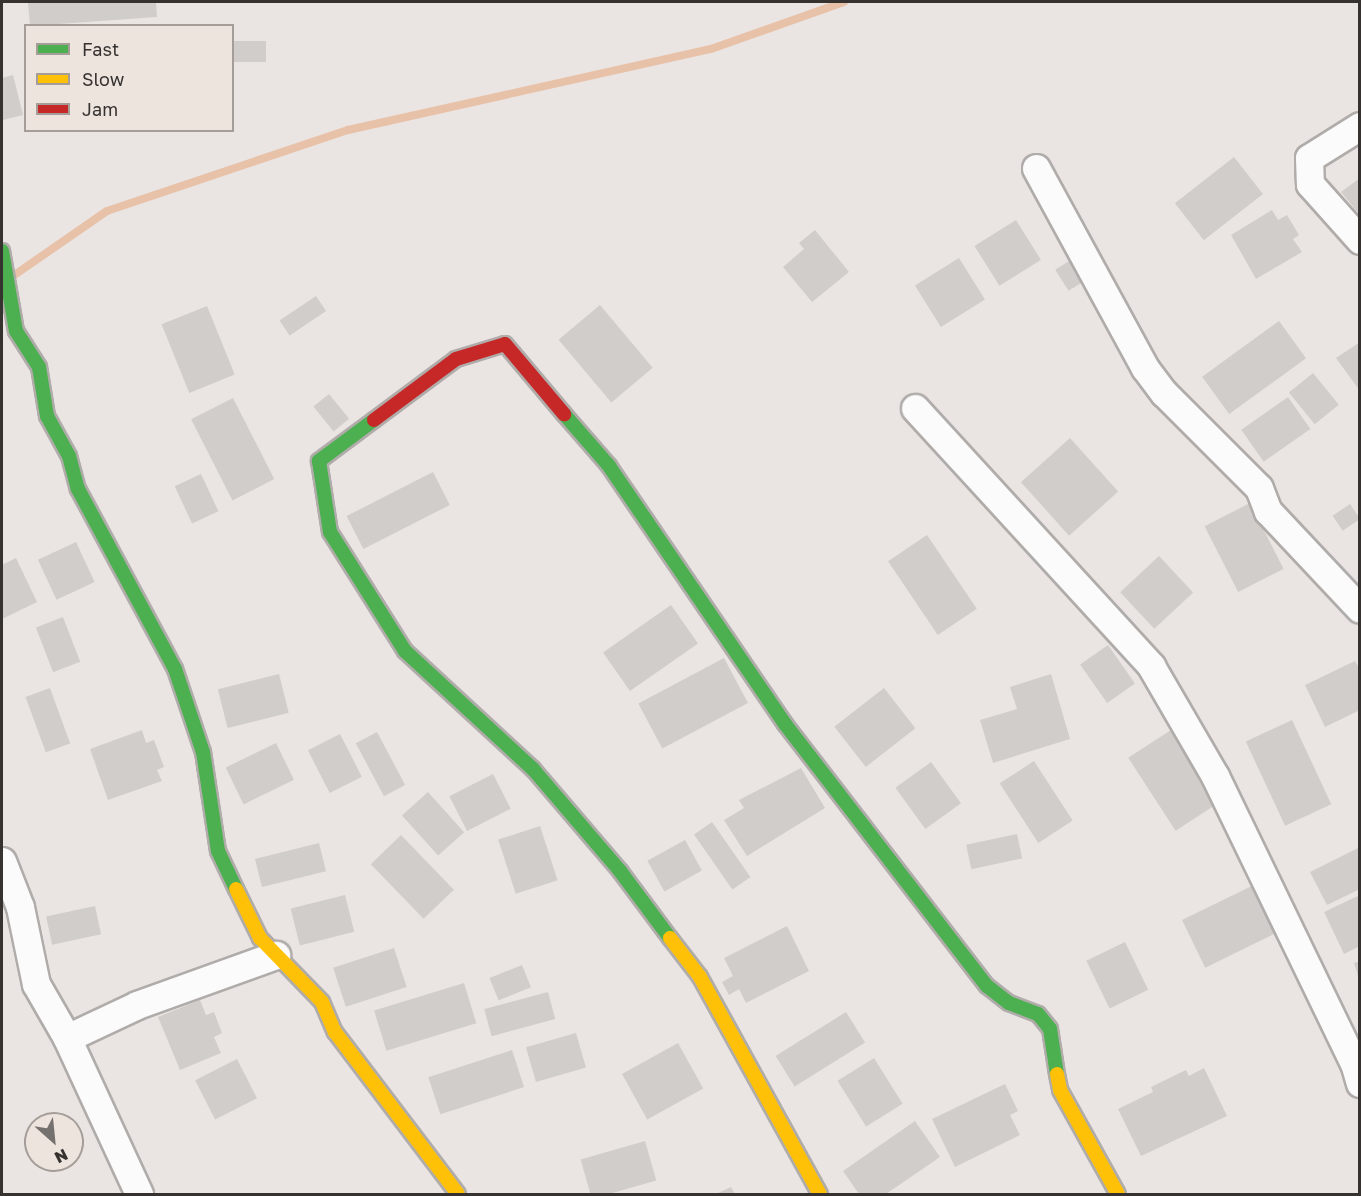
<!DOCTYPE html>
<html>
<head>
<meta charset="utf-8">
<style>
  body { margin:0 }
  #map { position:relative; width:1361px; height:1196px; overflow:hidden; background:#eae5e2; font-family:"Golos Text",sans-serif }
  div>[style] { position:absolute }
  [style*='--x'] { left:calc(var(--x)*1px); top:calc(var(--y)*1px); width:calc(var(--w)*1px); rotate:calc(var(--a)*1deg) }
  .stream>* { height:8px; margin:-4px; padding:0 4px; transform-origin:4px; border-radius:4px; background:#e8c1a9 }
  .building>* { inset:0; background:#d1cdcb; transform-origin:0 0 }
  .roads { filter:drop-shadow(2px 0 #b0acaa) drop-shadow(-2px 0 #b0acaa) drop-shadow(0 2px #b0acaa) drop-shadow(0 -2px #b0acaa) }
  .street>* { height:27px; margin:-13.5px; padding:0 13.5px; transform-origin:13.5px; border-radius:13.5px; background:#fcfbfb }
  .fast>* { height:14px; margin:-7px; padding:0 7px; transform-origin:7px; border-radius:7px; background:#4caf50 }
  .slow>* { height:14px; margin:-7px; padding:0 7px; transform-origin:7px; border-radius:7px; background:#ffc107 }
  .jam>* { height:14px; margin:-7px; padding:0 7px; transform-origin:7px; border-radius:7px; background:#c62828 }
  span { translate:-50% -50%; white-space:nowrap; text-align:center; line-height:1.15; -webkit-text-stroke:5px #ede4de; paint-order:stroke }
  .frame { position:absolute; inset:0; border:3px solid #363230; pointer-events:none }
  .legend { position:absolute; left:24px; top:24px; width:210px; height:108px; box-sizing:border-box; background:#ede4de; border:2px solid #a49d98; margin:0; padding:8px 10px; list-style:none; font-size:18px; color:#363230 }
  .legend li { display:flex; align-items:center; gap:12px; height:30px }
  .legend b { width:30px; border:2px solid #a49d98 }
  .north { position:absolute; left:24px; top:1112px; width:60px; height:60px; box-sizing:border-box; background:#ede4de; border:2px solid #a49d98; border-radius:50%; rotate:153deg; font-size:16px; font-weight:700; line-height:24px; text-align:center; color:#363230 }
  .north::after { content:''; display:block; margin:auto; width:21px; height:27px; background:#75716e; clip-path:polygon(50% 0,100% 100%,50% 72%,0 100%) }
</style>
</head>
<body>
<div id="map">
  <div class="stream">
    <div style="--x:13;--y:276;--w:114;--a:-34.7"></div>
    <div style="--x:107;--y:211;--w:254;--a:-18.6"></div>
    <div style="--x:348;--y:130;--w:372;--a:-12.6"></div>
    <div style="--x:711;--y:49;--w:141;--a:-19.5"></div>
  </div>
  <div class="building">
    <div style="clip-path:polygon(28px 2px,156px 2px,157px 17px,30px 26px)"></div>
    <div style="left:232px;top:41px;width:34px;height:21px"></div>
    <div style="clip-path:polygon(13px 75px,23px 115px,3px 120px,2px 78px)"></div>
    <div style="left:1234px;top:157px;width:47px;height:75px;rotate:52deg"></div>
    <div style="clip-path:polygon(1360px 178px,1360px 215px,1341px 192px)"></div>
    <div style="clip-path:polygon(1272px 210px,1278px 220px,1287px 215px,1299px 235px,1293px 239px,1302px 252px,1256px 279px,1231px 235px)"></div>
    <div style="left:1016px;top:220px;width:47px;height:49px;rotate:58deg"></div>
    <div style="clip-path:polygon(815px 230px,849px 272px,812px 302px,783px 267px,804px 249px,799px 243px)"></div>
    <div style="left:959px;top:258px;width:49px;height:52px;rotate:58deg"></div>
    <div style="left:1074px;top:258px;width:25px;height:22px;rotate:58deg"></div>
    <div style="left:316px;top:296px;width:18px;height:44px;rotate:56deg"></div>
    <div style="left:600px;top:305px;width:82px;height:54px;rotate:50deg"></div>
    <div style="left:207px;top:306px;width:74px;height:49px;rotate:68deg"></div>
    <div style="left:1279px;top:321px;width:46px;height:95px;rotate:54deg"></div>
    <div style="clip-path:polygon(1360px 342px,1360px 391px,1336px 358px)"></div>
    <div style="left:1313px;top:373px;width:41px;height:31px;rotate:51deg"></div>
    <div style="left:329px;top:394px;width:32px;height:20px;rotate:51deg"></div>
    <div style="left:1288px;top:397px;width:39px;height:57px;rotate:55deg"></div>
    <div style="left:233px;top:398px;width:91px;height:47px;rotate:63deg"></div>
    <div style="left:1070px;top:438px;width:72px;height:66px;rotate:48deg"></div>
    <div style="left:433px;top:472px;width:37px;height:97px;rotate:63deg"></div>
    <div style="left:201px;top:474px;width:41px;height:29px;rotate:65deg"></div>
    <div style="left:1250px;top:503px;width:74px;height:51px;rotate:63deg"></div>
    <div style="left:1350px;top:504px;width:18px;height:21px;rotate:56deg"></div>
    <div style="left:927px;top:535px;width:89px;height:47px;rotate:56deg"></div>
    <div style="left:76px;top:542px;width:44px;height:42px;rotate:65deg"></div>
    <div style="left:1159px;top:556px;width:50px;height:53px;rotate:47deg"></div>
    <div style="clip-path:polygon(16px 558px,37px 602px,2px 619px,2px 565px)"></div>
    <div style="left:671px;top:605px;width:47px;height:83px;rotate:55deg"></div>
    <div style="left:63px;top:617px;width:48px;height:29px;rotate:69deg"></div>
    <div style="left:1108px;top:645px;width:47px;height:34px;rotate:55deg"></div>
    <div style="left:724px;top:658px;width:51px;height:97px;rotate:62deg"></div>
    <div style="clip-path:polygon(1355px 661px,1360px 670px,1360px 710px,1325px 727px,1305px 685px)"></div>
    <div style="left:279px;top:674px;width:40px;height:63px;rotate:76deg"></div>
    <div style="clip-path:polygon(1051px 674px,1070px 739px,993px 763px,980px 720px,1017px 709px,1010px 687px)"></div>
    <div style="left:50px;top:688px;width:59px;height:26px;rotate:70deg"></div>
    <div style="left:884px;top:688px;width:51px;height:63px;rotate:52deg"></div>
    <div style="left:1292px;top:720px;width:93px;height:51px;rotate:65deg"></div>
    <div style="clip-path:polygon(142px 730px,146px 743px,154px 740px,164px 767px,157px 770px,162px 781px,108px 800px,90px 749px)"></div>
    <div style="left:1171px;top:730px;width:87px;height:51px;rotate:57deg"></div>
    <div style="left:377px;top:732px;width:60px;height:24px;rotate:62deg"></div>
    <div style="left:340px;top:734px;width:48px;height:36px;rotate:63deg"></div>
    <div style="left:276px;top:743px;width:41px;height:56px;rotate:64deg"></div>
    <div style="left:1034px;top:761px;width:71px;height:41px;rotate:57deg"></div>
    <div style="left:931px;top:762px;width:51px;height:44px;rotate:54deg"></div>
    <div style="clip-path:polygon(801px 768px,825px 808px,747px 856px,724px 820px,744px 808px,739px 800px)"></div>
    <div style="left:493px;top:774px;width:39px;height:49px;rotate:63deg"></div>
    <div style="left:428px;top:792px;width:54px;height:35px;rotate:48deg"></div>
    <div style="left:712px;top:822px;width:67px;height:22px;rotate:55deg"></div>
    <div style="left:540px;top:826px;width:57px;height:44px;rotate:72deg"></div>
    <div style="left:1017px;top:834px;width:25px;height:52px;rotate:78deg"></div>
    <div style="left:401px;top:835px;width:76px;height:42px;rotate:46deg"></div>
    <div style="left:685px;top:840px;width:35px;height:43px;rotate:61deg"></div>
    <div style="left:319px;top:843px;width:29px;height:66px;rotate:76deg"></div>
    <div style="clip-path:polygon(1360px 847px,1360px 889px,1327px 905px,1310px 872px)"></div>
    <div style="left:1262px;top:881px;width:53px;height:89px;rotate:64deg"></div>
    <div style="left:345px;top:895px;width:38px;height:56px;rotate:76deg"></div>
    <div style="clip-path:polygon(1360px 895px,1360px 946px,1344px 954px,1324px 912px)"></div>
    <div style="left:95px;top:906px;width:29px;height:50px;rotate:78deg"></div>
    <div style="clip-path:polygon(787px 926px,809px 971px,746px 1003px,739px 989px,729px 995px,722px 982px,733px 976px,724px 958px)"></div>
    <div style="left:1125px;top:942px;width:53px;height:43px;rotate:64deg"></div>
    <div style="left:394px;top:948px;width:41px;height:64px;rotate:72deg"></div>
    <div style="clip-path:polygon(1360px 961px,1360px 979px,1359px 979px,1354px 963px)"></div>
    <div style="left:522px;top:965px;width:24px;height:35px;rotate:68deg"></div>
    <div style="left:464px;top:983px;width:42px;height:94px;rotate:73deg"></div>
    <div style="left:548px;top:992px;width:28px;height:66px;rotate:75deg"></div>
    <div style="clip-path:polygon(200px 1000px,206px 1015px,214px 1012px,222px 1033px,214px 1037px,221px 1053px,180px 1070px,158px 1017px)"></div>
    <div style="left:846px;top:1012px;width:36px;height:83px;rotate:58deg"></div>
    <div style="left:576px;top:1033px;width:36px;height:52px;rotate:74deg"></div>
    <div style="left:678px;top:1043px;width:52px;height:64px;rotate:61deg"></div>
    <div style="left:512px;top:1050px;width:39px;height:88px;rotate:72deg"></div>
    <div style="left:874px;top:1058px;width:54px;height:43px;rotate:58deg"></div>
    <div style="left:237px;top:1059px;width:44px;height:47px;rotate:63deg"></div>
    <div style="clip-path:polygon(1204px 1068px,1227px 1116px,1141px 1156px,1118px 1109px,1153px 1092px,1151px 1087px,1186px 1070px,1189px 1076px)"></div>
    <div style="clip-path:polygon(1005px 1084px,1018px 1111px,1010px 1115px,1020px 1135px,955px 1167px,932px 1119px)"></div>
    <div style="clip-path:polygon(915px 1121px,940px 1157px,886px 1194px,859px 1194px,843px 1171px)"></div>
    <div style="left:645px;top:1141px;width:41px;height:67px;rotate:74deg"></div>
    <div style="clip-path:polygon(731px 1187px,735px 1194px,716px 1194px)"></div>
  </div>
  <div class="roads">
    <div class="street">
      <div style="--x:1360;--y:126;--w:60;--a:147.9"></div>
      <div style="--x:1309;--y:158;--w:26;--a:88"></div>
      <div style="--x:1310;--y:184;--w:75;--a:48.2"></div>
      <div style="--x:1036;--y:168;--w:228;--a:61.4"></div>
      <div style="--x:1145;--y:368;--w:31;--a:53"></div>
      <div style="--x:1164;--y:393;--w:134;--a:45"></div>
      <div style="--x:1259;--y:488;--w:25;--a:69"></div>
      <div style="--x:1268;--y:511;--w:134;--a:46.8"></div>
      <div style="--x:915;--y:408;--w:350;--a:47.5"></div>
      <div style="--x:1151;--y:666;--w:127;--a:59.8"></div>
      <div style="--x:1215;--y:776;--w:322;--a:64.2"></div>
      <div style="--x:1355;--y:1066;--w:18;--a:74"></div>
      <div style="--x:2;--y:861;--w:49;--a:68.6"></div>
      <div style="--x:20;--y:907;--w:79;--a:78.3"></div>
      <div style="--x:36;--y:984;--w:62;--a:60.1"></div>
      <div style="--x:67;--y:1038;--w:172;--a:65.2"></div>
      <div style="--x:67;--y:1038;--w:77;--a:-25.2"></div>
      <div style="--x:137;--y:1005;--w:148;--a:-19.8"></div>
    </div>
    <div class="fast">
      <div style="--x:2;--y:251;--w:81;--a:80.1"></div>
      <div style="--x:16;--y:331;--w:43;--a:57.4"></div>
      <div style="--x:39;--y:367;--w:50;--a:80.7"></div>
      <div style="--x:47;--y:416;--w:46;--a:61.2"></div>
      <div style="--x:69;--y:456;--w:34;--a:75"></div>
      <div style="--x:78;--y:489;--w:204;--a:61.7"></div>
      <div style="--x:175;--y:669;--w:88;--a:71.4"></div>
      <div style="--x:203;--y:752;--w:100;--a:81.4"></div>
      <div style="--x:218;--y:851;--w:42;--a:64.7"></div>
      <div style="--x:564;--y:414;--w:69;--a:49.1"></div>
      <div style="--x:609;--y:466;--w:312;--a:55.7"></div>
      <div style="--x:785;--y:724;--w:331;--a:52.4"></div>
      <div style="--x:987;--y:986;--w:28;--a:38"></div>
      <div style="--x:1009;--y:1003;--w:31;--a:21"></div>
      <div style="--x:1038;--y:1014;--w:19;--a:51"></div>
      <div style="--x:1050;--y:1029;--w:46;--a:81.2"></div>
      <div style="--x:374;--y:420;--w:69;--a:143.3"></div>
      <div style="--x:319;--y:461;--w:72;--a:81.2"></div>
      <div style="--x:330;--y:532;--w:141;--a:57.8"></div>
      <div style="--x:405;--y:651;--w:174;--a:42.7"></div>
      <div style="--x:533;--y:769;--w:134;--a:49.5"></div>
      <div style="--x:620;--y:871;--w:84;--a:53.3"></div>
    </div>
    <div class="slow">
      <div style="--x:236;--y:889;--w:55;--a:63.9"></div>
      <div style="--x:260;--y:938;--w:89;--a:45.9"></div>
      <div style="--x:322;--y:1002;--w:33;--a:67"></div>
      <div style="--x:335;--y:1032;--w:203;--a:52.8"></div>
      <div style="--x:670;--y:938;--w:49;--a:52.4"></div>
      <div style="--x:700;--y:977;--w:248;--a:61.1"></div>
      <div style="--x:1057;--y:1074;--w:16;--a:79"></div>
      <div style="--x:1060;--y:1090;--w:119;--a:60.9"></div>
    </div>
    <div class="jam">
      <div style="--x:374;--y:420;--w:102;--a:-36.6"></div>
      <div style="--x:456;--y:359;--w:51;--a:-17"></div>
      <div style="--x:505;--y:344;--w:92;--a:49.9"></div>
    </div>
  </div>
  <div class="frame"></div>
  <ul class="legend">
  <li><b style="height:8px;background:#4caf50"></b>Fast</li>
  <li><b style="height:8px;background:#ffc107"></b>Slow</li>
  <li><b style="height:8px;background:#c62828"></b>Jam</li>
  </ul>
  <div class="north">N</div>
</div>
</body>
</html>
